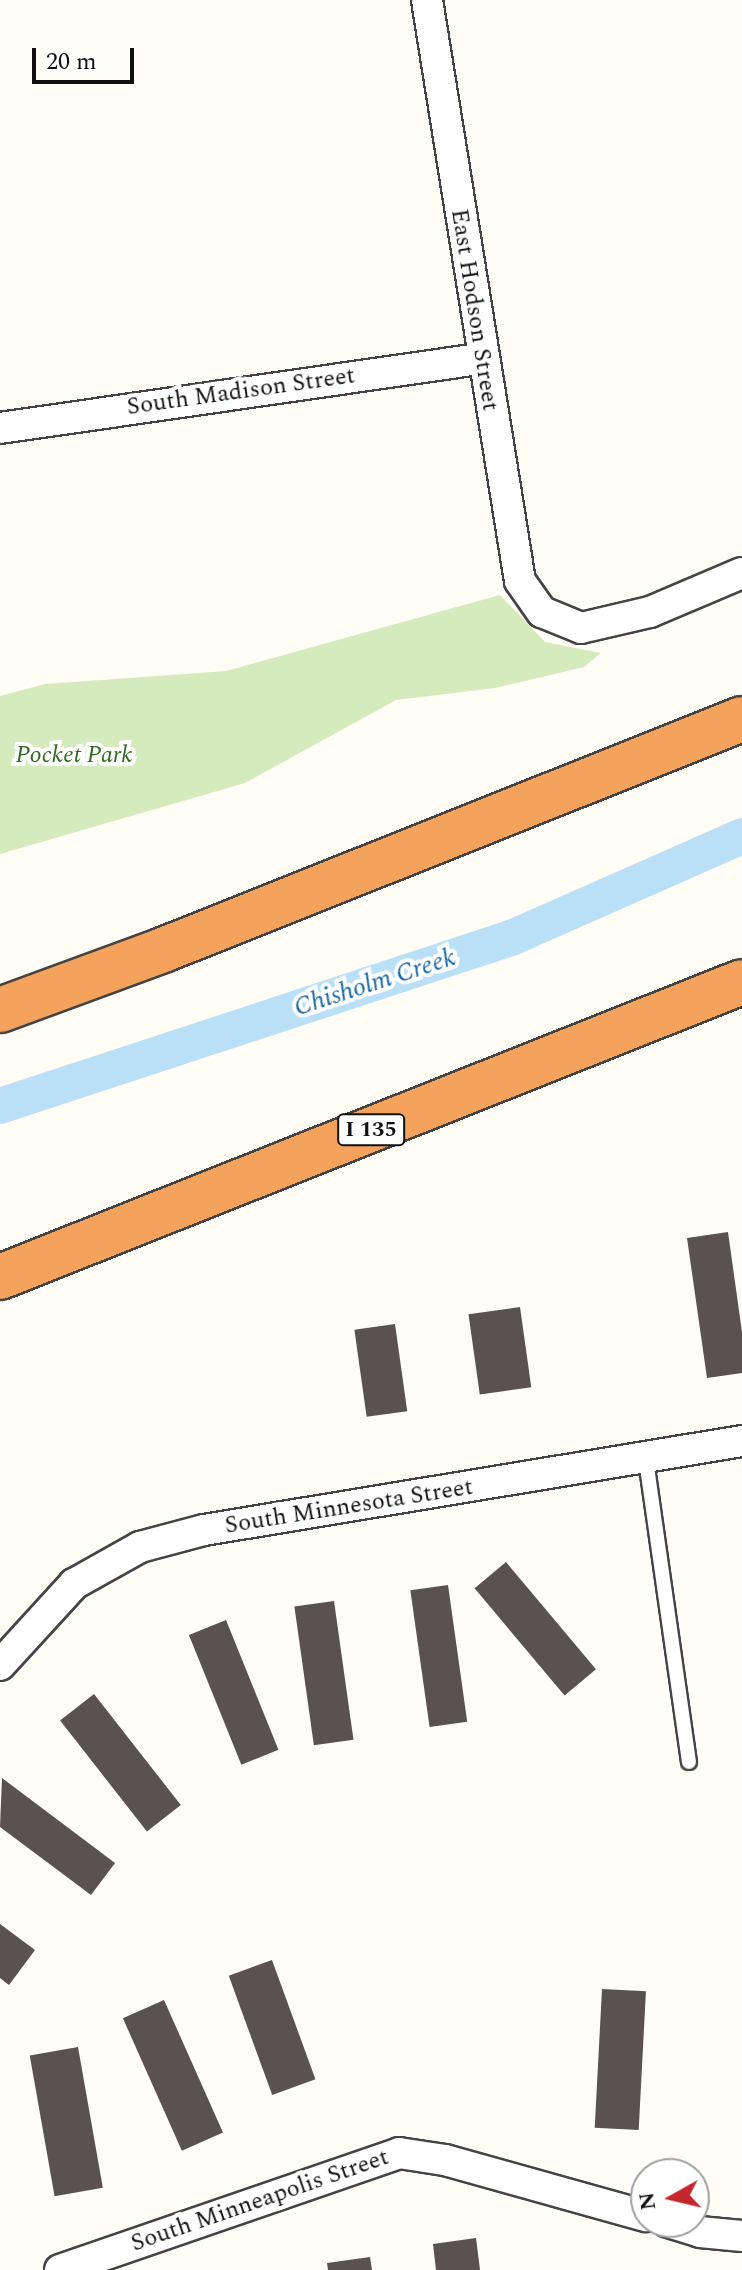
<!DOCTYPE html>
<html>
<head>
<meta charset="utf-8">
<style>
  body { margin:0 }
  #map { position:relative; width:742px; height:2270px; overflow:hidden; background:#fffdf5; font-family:Spectral,serif }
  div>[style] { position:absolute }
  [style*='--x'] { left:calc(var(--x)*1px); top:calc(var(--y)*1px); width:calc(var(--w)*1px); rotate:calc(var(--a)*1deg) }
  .green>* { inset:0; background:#d5ebbd }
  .canal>* { height:36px; margin:-18px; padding:0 18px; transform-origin:18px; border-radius:18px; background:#b9e0f7 }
  .building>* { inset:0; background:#5a524d; transform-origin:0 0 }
  .roads { filter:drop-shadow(2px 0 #444) drop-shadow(-2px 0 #444) drop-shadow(0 2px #444) drop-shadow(0 -2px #444) }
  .service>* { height:14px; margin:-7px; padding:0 7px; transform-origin:7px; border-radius:7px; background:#fff }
  .minor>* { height:30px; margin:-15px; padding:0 15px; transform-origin:15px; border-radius:15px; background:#fff }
  .motorway>* { height:44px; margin:-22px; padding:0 22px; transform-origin:22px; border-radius:22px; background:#f5a25d }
  span { translate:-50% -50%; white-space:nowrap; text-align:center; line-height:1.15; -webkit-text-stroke:8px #fff; paint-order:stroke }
  .shield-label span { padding:2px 6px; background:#fff; border:2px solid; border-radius:6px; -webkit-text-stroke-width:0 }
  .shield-label { font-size:22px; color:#111; font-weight:700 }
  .street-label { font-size:24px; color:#111 }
  .park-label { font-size:24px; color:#2f6b1f; font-style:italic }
  .water-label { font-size:26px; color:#1768a6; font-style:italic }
  .north { position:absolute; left:630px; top:2158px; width:80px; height:80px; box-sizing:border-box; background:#fff; border:2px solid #a0a0a0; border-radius:50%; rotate:262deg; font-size:22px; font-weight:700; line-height:32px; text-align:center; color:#111 }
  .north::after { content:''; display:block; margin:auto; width:28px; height:36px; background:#c4262e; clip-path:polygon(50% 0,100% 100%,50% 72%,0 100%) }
  .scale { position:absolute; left:32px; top:48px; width:102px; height:36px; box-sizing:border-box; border:4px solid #111; border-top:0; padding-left:10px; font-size:24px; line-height:28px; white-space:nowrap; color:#111; -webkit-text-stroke:6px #fff; paint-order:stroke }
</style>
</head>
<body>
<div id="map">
  <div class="green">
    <div style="clip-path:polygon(500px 595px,545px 642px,601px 653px,584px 667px,495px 688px,396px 700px,245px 783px,0 854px,0 696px,45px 684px,226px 671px)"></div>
  </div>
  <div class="canal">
    <div style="--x:0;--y:1106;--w:538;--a:-18.2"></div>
    <div style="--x:511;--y:938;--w:253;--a:-23.8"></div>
  </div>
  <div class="building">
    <div style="clip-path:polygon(728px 1232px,742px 1332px,742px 1373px,707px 1378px,687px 1238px)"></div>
    <div style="left:520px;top:1307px;width:81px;height:52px;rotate:82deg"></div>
    <div style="left:395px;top:1324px;width:88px;height:41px;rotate:82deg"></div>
    <div style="left:506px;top:1562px;width:140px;height:41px;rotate:50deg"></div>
    <div style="left:448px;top:1585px;width:138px;height:38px;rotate:82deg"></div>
    <div style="left:334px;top:1601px;width:140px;height:40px;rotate:82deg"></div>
    <div style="left:226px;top:1620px;width:140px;height:40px;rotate:68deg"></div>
    <div style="left:94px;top:1694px;width:141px;height:43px;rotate:52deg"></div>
    <div style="clip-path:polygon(2px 1778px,115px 1863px,91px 1895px,0 1827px)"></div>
    <div style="clip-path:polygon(0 1924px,35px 1950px,9px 1985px,0 1978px)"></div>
    <div style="left:272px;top:1960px;width:127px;height:46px;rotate:70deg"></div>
    <div style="left:602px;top:1989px;width:44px;height:139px;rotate:3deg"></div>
    <div style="left:164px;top:2000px;width:145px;height:45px;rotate:66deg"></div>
    <div style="left:78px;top:2047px;width:143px;height:49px;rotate:80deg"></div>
    <div style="clip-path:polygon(476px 2238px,480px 2270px,436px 2270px,433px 2244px)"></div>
    <div style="clip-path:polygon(370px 2257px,372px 2270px,328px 2270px,327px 2263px)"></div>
  </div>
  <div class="roads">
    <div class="service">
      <div style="--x:646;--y:1460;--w:305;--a:81.9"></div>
    </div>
    <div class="minor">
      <div style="--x:427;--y:0;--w:588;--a:80.91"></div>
      <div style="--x:520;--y:581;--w:38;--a:55"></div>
      <div style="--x:542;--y:612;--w:42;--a:22.3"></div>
      <div style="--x:581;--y:628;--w:71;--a:-13.1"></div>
      <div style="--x:650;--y:612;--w:100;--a:-23"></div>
      <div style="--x:0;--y:428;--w:486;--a:-8.2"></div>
      <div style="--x:0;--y:1665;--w:110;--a:-47.6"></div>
      <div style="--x:74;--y:1584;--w:76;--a:-29.3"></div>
      <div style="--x:140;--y:1547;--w:66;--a:-14.9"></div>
      <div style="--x:204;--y:1530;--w:545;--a:-9.39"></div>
      <div style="--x:668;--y:2222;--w:34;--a:17"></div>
      <div style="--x:700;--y:2232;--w:42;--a:5.4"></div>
      <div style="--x:60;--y:2270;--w:359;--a:-19"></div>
      <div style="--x:399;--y:2153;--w:47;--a:8.7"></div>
      <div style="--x:445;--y:2160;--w:209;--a:15.6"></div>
    </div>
    <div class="motorway">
      <div style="--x:0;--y:1010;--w:174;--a:-20.2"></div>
      <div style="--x:163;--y:950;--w:623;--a:-21.75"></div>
      <div style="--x:0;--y:1277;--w:798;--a:-21.68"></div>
    </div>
  </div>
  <div class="shield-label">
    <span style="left:371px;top:1130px">I 135</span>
  </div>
  <div class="street-label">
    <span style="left:474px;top:310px;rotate:81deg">East Hodson Street</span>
    <span style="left:241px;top:392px;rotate:-8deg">South Madison Street</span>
    <span style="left:349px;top:1507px;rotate:-9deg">South Minnesota Street</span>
    <span style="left:260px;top:2201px;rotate:-19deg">South Minneapolis Street</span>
  </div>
  <div class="park-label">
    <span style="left:74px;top:756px">Pocket Park</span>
  </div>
  <div class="water-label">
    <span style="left:375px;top:983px;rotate:-18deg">Chisholm Creek</span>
  </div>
  <div class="north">N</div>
  <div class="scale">20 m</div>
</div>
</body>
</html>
